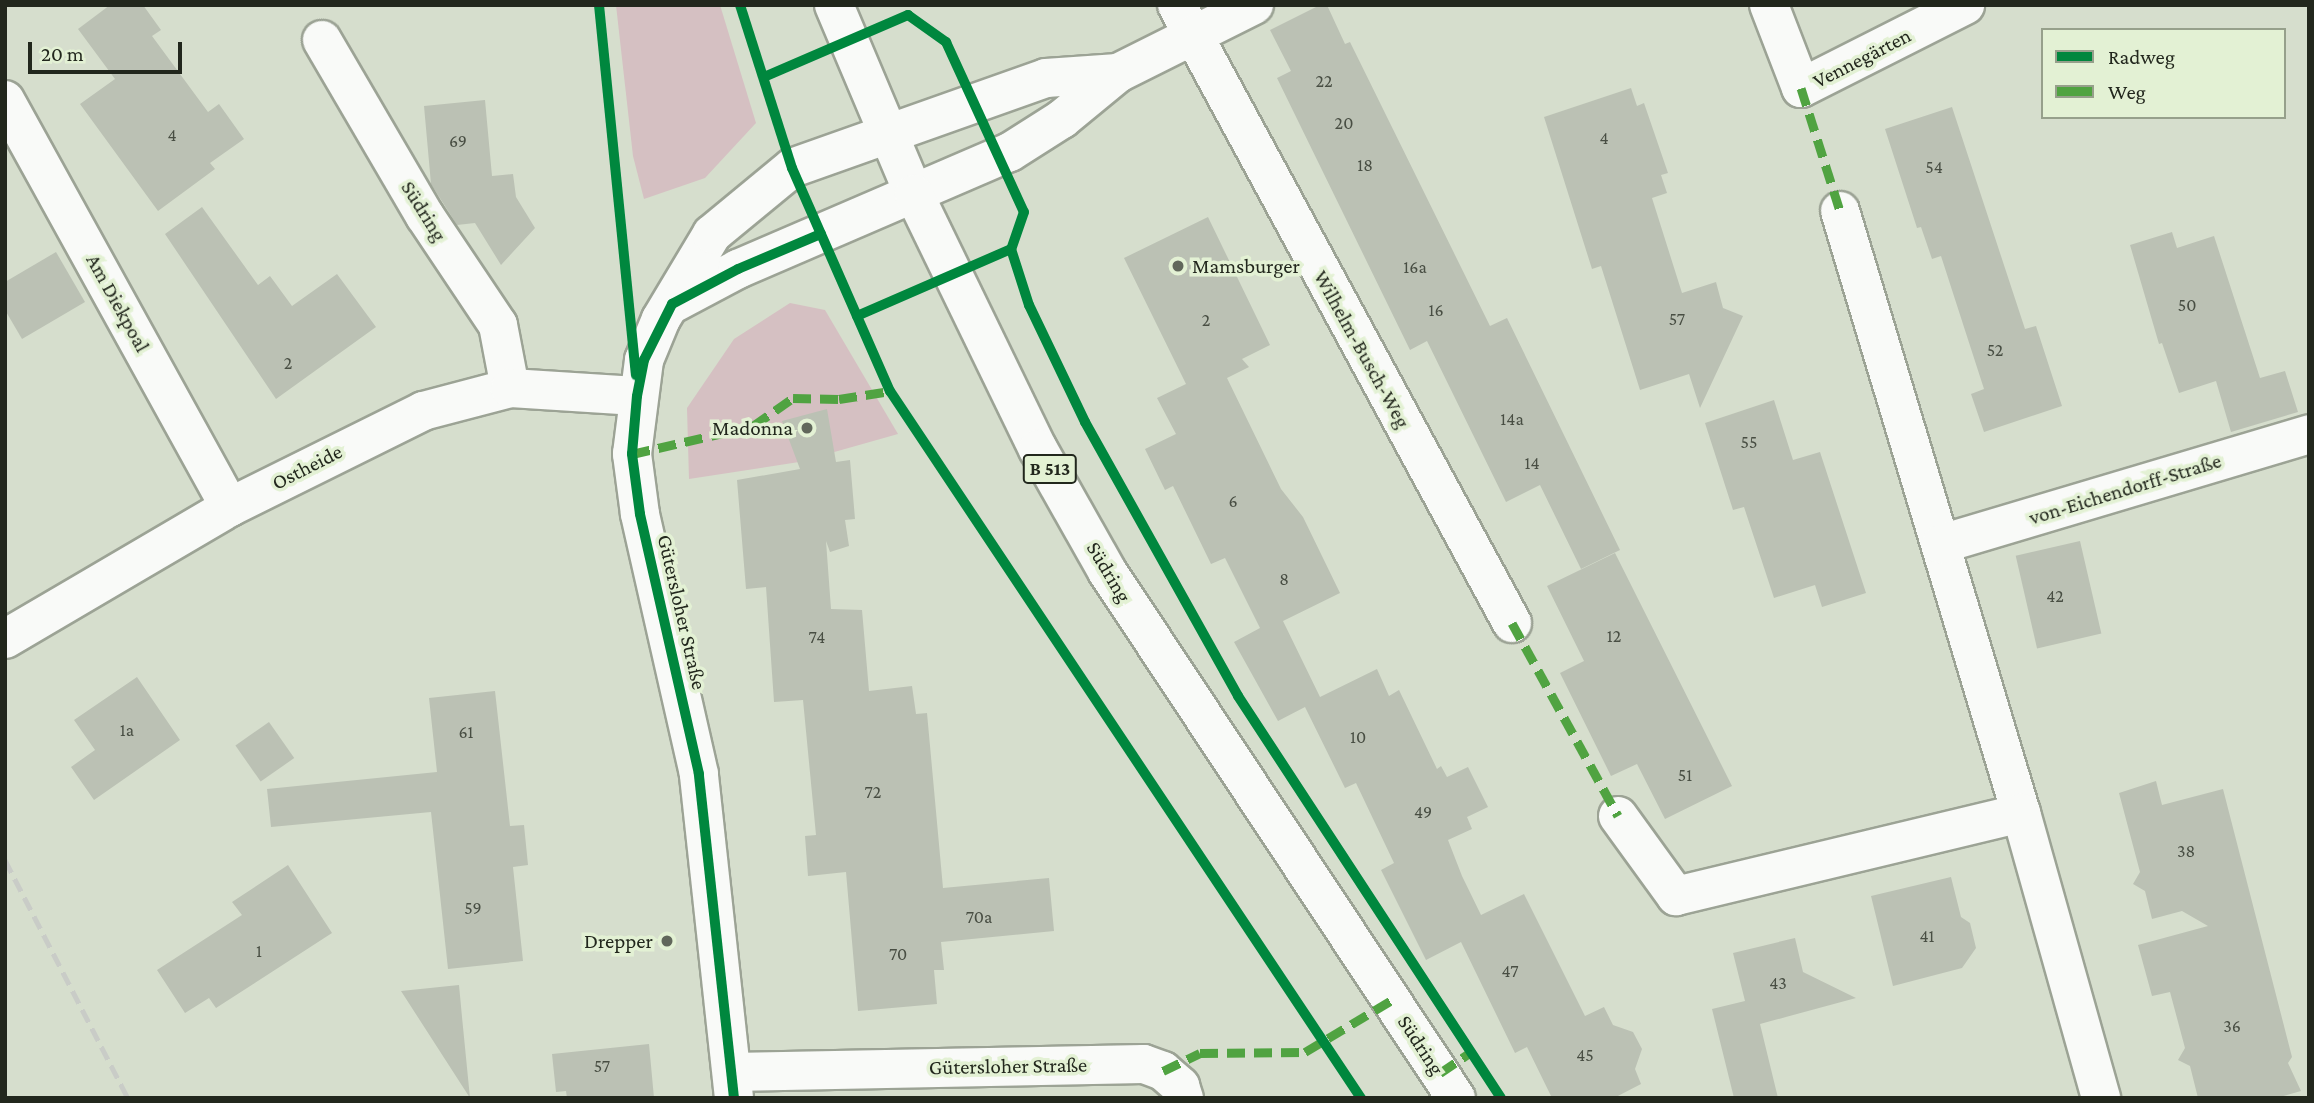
<!DOCTYPE html>
<html>
<head>
<meta charset="utf-8">
<style>
  body { margin:0 }
  #map { position:relative; width:2314px; height:1103px; overflow:hidden; background:#d6decd; font-family:"Crimson Pro",serif }
  div>[style] { position:absolute }
  [style*='--x'] { left:calc(var(--x)*1px); top:calc(var(--y)*1px); width:calc(var(--w)*1px); rotate:calc(var(--a)*1deg) }
  .green>* { inset:0; background:#d5c0c2 }
  .building>* { inset:0; background:#bbc1b4; transform-origin:0 0 }
  .roads { filter:drop-shadow(2px 0 #9ca395) drop-shadow(-2px 0 #9ca395) drop-shadow(0 2px #9ca395) drop-shadow(0 -2px #9ca395) }
  .minor>* { height:38px; margin:-19px; padding:0 19px; transform-origin:19px; border-radius:19px; background:#f9faf8 }
  .major>* { height:38px; margin:-19px; padding:0 19px; transform-origin:19px; border-radius:19px; background:#f9faf8 }
  .rail>* { height:5px; margin-top:-2.5px; transform-origin:0; background:repeating-linear-gradient(90deg,#c9ccc7 0 14px,transparent 0 21px) }
  .quiet>* { height:9px; margin-top:-4.5px; transform-origin:0; background:repeating-linear-gradient(90deg,#50a341 0 18px,transparent 0 27px) }
  .cycleway>* { height:10px; margin:-5px; padding:0 5px; transform-origin:5px; border-radius:5px; background:#00873e }
  .dots>* { width:19px; height:19px; translate:-50% -50%; box-sizing:border-box; border:4px solid #e3f1d4; border-radius:50% }
  span { translate:-50% -50%; white-space:nowrap; text-align:center; line-height:1.15; -webkit-text-stroke:7px #e3f1d4; paint-order:stroke }
  .number-label { font-size:18px; color:#484e43 }
  .number-label span { -webkit-text-stroke-width:0 }
  .shield-label span { padding:2px 5px; background:#e3f1d4; border:2px solid; border-radius:5px; -webkit-text-stroke-width:0 }
  .shield-label { font-size:19px; color:#22271d; font-weight:700 }
  .street-label { font-size:21px; color:#22271d }
  .poi-label { font-size:21px; color:#22271d }
  .left { translate:0 -50%; text-align:left }
  .right { translate:-100% -50%; text-align:right }
  .frame { position:absolute; inset:0; border:7px solid #22271d; pointer-events:none }
  .legend { position:absolute; left:2041px; top:28px; width:245px; height:91px; box-sizing:border-box; background:#e3f1d4; border:2px solid #96a08b; margin:0; padding:9px 12px; list-style:none; font-size:21px; color:#22271d }
  .legend li { display:flex; align-items:center; gap:14px; height:35px }
  .legend b { width:35px; border:2px solid #96a08b }
  .scale { position:absolute; left:28px; top:42px; width:154px; height:32px; box-sizing:border-box; border:4px solid #22271d; border-top:0; padding-left:9px; font-size:21px; line-height:24px; white-space:nowrap; color:#22271d; -webkit-text-stroke:5px #e3f1d4; paint-order:stroke }
</style>
</head>
<body>
<div id="map">
  <div class="green">
    <div style="clip-path:polygon(616px 5px,720px 5px,756px 123px,705px 178px,644px 199px,633px 156px)"></div>
    <div style="clip-path:polygon(790px 303px,825px 310px,898px 434px,799px 462px,689px 479px,687px 408px,734px 339px)"></div>
  </div>
  <div class="building">
    <div style="clip-path:polygon(110px 5px,143px 5px,161px 30px,152px 36px,208px 112px,219px 104px,244px 139px,210px 163px,215px 169px,158px 211px,80px 104px,115px 79px,78px 29px)"></div>
    <div style="clip-path:polygon(1320px 5px,1327px 5px,1345px 44px,1350px 42px,1490px 326px,1507px 318px,1620px 550px,1581px 569px,1540px 485px,1506px 502px,1427px 341px,1410px 350px,1277px 78px,1291px 71px,1270px 30px)"></div>
    <div style="clip-path:polygon(1631px 88px,1637px 106px,1644px 103px,1668px 173px,1661px 175px,1667px 193px,1652px 198px,1682px 293px,1716px 282px,1723px 308px,1743px 316px,1700px 408px,1689px 374px,1640px 390px,1601px 266px,1592px 269px,1544px 117px)"></div>
    <div style="clip-path:polygon(485px 100px,492px 176px,513px 174px,516px 197px,535px 228px,501px 265px,475px 223px,457px 225px,431px 184px,424px 106px)"></div>
    <div style="clip-path:polygon(1952px 107px,2025px 329px,2036px 326px,2062px 406px,1984px 432px,1971px 394px,1984px 389px,1941px 256px,1932px 259px,1921px 227px,1917px 228px,1885px 129px)"></div>
    <div style="clip-path:polygon(202px 207px,258px 285px,270px 276px,292px 306px,337px 274px,376px 327px,276px 399px,165px 234px)"></div>
    <div style="clip-path:polygon(1208px 217px,1270px 345px,1242px 359px,1249px 367px,1227px 378px,1281px 489px,1303px 517px,1340px 593px,1283px 621px,1320px 697px,1377px 669px,1389px 696px,1399px 690px,1437px 769px,1441px 766px,1447px 777px,1468px 767px,1488px 807px,1467px 817px,1472px 829px,1448px 840px,1462px 876px,1481px 915px,1524px 894px,1585px 1016px,1604px 1007px,1613px 1025px,1633px 1032px,1642px 1049px,1635px 1069px,1641px 1084px,1614px 1098px,1552px 1098px,1527px 1047px,1515px 1053px,1461px 942px,1426px 960px,1381px 870px,1394px 863px,1356px 783px,1345px 788px,1305px 707px,1278px 721px,1234px 642px,1260px 628px,1225px 558px,1211px 564px,1173px 486px,1165px 490px,1145px 449px,1176px 434px,1157px 398px,1186px 384px,1124px 258px)"></div>
    <div style="clip-path:polygon(2172px 232px,2177px 248px,2214px 236px,2260px 378px,2285px 371px,2298px 412px,2231px 432px,2216px 381px,2179px 393px,2162px 343px,2159px 344px,2130px 245px)"></div>
    <div style="clip-path:polygon(56px 252px,85px 302px,22px 339px,5px 310px,5px 282px)"></div>
    <div style="clip-path:polygon(1774px 400px,1793px 460px,1820px 452px,1866px 593px,1822px 607px,1815px 585px,1774px 598px,1744px 507px,1733px 510px,1705px 423px)"></div>
    <div style="clip-path:polygon(827px 409px,836px 462px,850px 460px,855px 519px,845px 520px,849px 546px,830px 552px,826px 541px,831px 609px,862px 610px,869px 691px,912px 686px,916px 714px,927px 713px,943px 888px,1049px 878px,1054px 931px,941px 942px,944px 970px,934px 970px,937px 1004px,858px 1011px,846px 872px,808px 876px,805px 836px,816px 835px,803px 700px,774px 702px,766px 587px,746px 589px,737px 480px,800px 469px,782px 421px)"></div>
    <div style="left:2080px;top:541px;width:95px;height:66px;rotate:77deg"></div>
    <div style="clip-path:polygon(1615px 553px,1732px 786px,1665px 819px,1637px 764px,1611px 776px,1560px 673px,1584px 661px,1547px 586px)"></div>
    <div style="clip-path:polygon(137px 677px,180px 740px,94px 800px,71px 767px,95px 750px,74px 720px)"></div>
    <div style="clip-path:polygon(495px 691px,510px 826px,524px 825px,528px 865px,513px 867px,523px 961px,448px 969px,431px 812px,271px 827px,267px 789px,437px 772px,429px 698px)"></div>
    <div style="left:269px;top:722px;width:44px;height:41px;rotate:55deg"></div>
    <div style="clip-path:polygon(2156px 781px,2162px 805px,2223px 789px,2292px 1057px,2288px 1063px,2301px 1091px,2276px 1098px,2198px 1098px,2190px 1066px,2178px 1060px,2185px 1048px,2170px 992px,2152px 996px,2138px 945px,2208px 926px,2182px 911px,2152px 919px,2145px 891px,2133px 884px,2140px 872px,2119px 793px)"></div>
    <div style="clip-path:polygon(288px 865px,332px 933px,216px 1008px,209px 998px,185px 1013px,157px 970px,242px 915px,232px 902px)"></div>
    <div style="clip-path:polygon(1951px 877px,1961px 917px,1970px 923px,1976px 948px,1962px 968px,1893px 986px,1871px 896px)"></div>
    <div style="clip-path:polygon(1795px 938px,1803px 972px,1856px 998px,1760px 1024px,1778px 1098px,1734px 1098px,1712px 1009px,1745px 1001px,1733px 953px)"></div>
    <div style="clip-path:polygon(459px 985px,462px 1017px,470px 1098px,401px 991px)"></div>
    <div style="clip-path:polygon(649px 1044px,654px 1098px,567px 1098px,566px 1091px,556px 1092px,552px 1054px)"></div>
  </div>
  <div class="roads">
    <div class="minor">
      <div style="--x:1177;--y:5;--w:703;--a:61.54"></div>
      <div style="--x:1769;--y:5;--w:89;--a:68.9"></div>
      <div style="--x:1801;--y:88;--w:184;--a:-26.8"></div>
      <div style="--x:322;--y:40;--w:204;--a:59.7"></div>
      <div style="--x:425;--y:216;--w:131;--a:56.2"></div>
      <div style="--x:498;--y:325;--w:64;--a:79.2"></div>
      <div style="--x:5;--y:100;--w:465;--a:61.1"></div>
      <div style="--x:1840;--y:211;--w:629;--a:73.27"></div>
      <div style="--x:2021;--y:813;--w:296;--a:74.3"></div>
      <div style="--x:672;--y:304;--w:75;--a:-27.9"></div>
      <div style="--x:738;--y:269;--w:296;--a:-23.3"></div>
      <div style="--x:1010;--y:152;--w:62;--a:-32.4"></div>
      <div style="--x:1062;--y:119;--w:72;--a:-39.4"></div>
      <div style="--x:1118;--y:73;--w:152;--a:-26.6"></div>
      <div style="--x:1941;--y:544;--w:384;--a:-16.6"></div>
      <div style="--x:5;--y:639;--w:261;--a:-30.4"></div>
      <div style="--x:230;--y:507;--w:216;--a:-26.4"></div>
      <div style="--x:423;--y:411;--w:90;--a:-14.8"></div>
      <div style="--x:510;--y:388;--w:127;--a:3.6"></div>
      <div style="--x:1618;--y:816;--w:99;--a:54.1"></div>
      <div style="--x:1676;--y:896;--w:355;--a:-13.5"></div>
      <div style="--x:732;--y:1072;--w:412;--a:-1.1"></div>
      <div style="--x:1144;--y:1064;--w:20;--a:20"></div>
      <div style="--x:1163;--y:1071;--w:23;--a:41"></div>
      <div style="--x:1180;--y:1086;--w:13;--a:72"></div>
      <div style="--x:734;--y:1098;--w:326;--a:-96.2"></div>
      <div style="--x:699;--y:774;--w:267;--a:-102.8"></div>
      <div style="--x:640;--y:514;--w:61;--a:-97.6"></div>
      <div style="--x:632;--y:454;--w:95;--a:-82.7"></div>
      <div style="--x:644;--y:360;--w:44;--a:-67.5"></div>
      <div style="--x:661;--y:319;--w:99;--a:-59"></div>
      <div style="--x:712;--y:234;--w:104;--a:-39.5"></div>
      <div style="--x:792;--y:168;--w:269;--a:-19.5"></div>
      <div style="--x:1046;--y:78;--w:72;--a:-4"></div>
    </div>
    <div class="major">
      <div style="--x:834;--y:5;--w:205;--a:67.1"></div>
      <div style="--x:914;--y:194;--w:284;--a:64.1"></div>
      <div style="--x:1038;--y:449;--w:140;--a:60.5"></div>
      <div style="--x:1107;--y:571;--w:632;--a:56.49"></div>
    </div>
  </div>
  <div class="rail">
    <div style="--x:5;--y:860;--w:268;--a:62.7"></div>
  </div>
  <div class="quiet">
    <div style="--x:1801;--y:88;--w:129;--a:72.4"></div>
    <div style="--x:632;--y:454;--w:124;--a:-13"></div>
    <div style="--x:753;--y:426;--w:49;--a:-35"></div>
    <div style="--x:793;--y:398;--w:46;--a:1.2"></div>
    <div style="--x:839;--y:399;--w:52;--a:-8.9"></div>
    <div style="--x:1512;--y:623;--w:220;--a:61.2"></div>
    <div style="--x:1163;--y:1071;--w:41;--a:-25.9"></div>
    <div style="--x:1200;--y:1053;--w:105;--a:-0.5"></div>
    <div style="--x:1305;--y:1052;--w:101;--a:-30.9"></div>
    <div style="--x:1440;--y:1073;--w:37;--a:-34"></div>
  </div>
  <div class="cycleway">
    <div style="--x:599;--y:5;--w:372;--a:84.3"></div>
    <div style="--x:740;--y:5;--w:171;--a:72.3"></div>
    <div style="--x:792;--y:168;--w:244;--a:66.3"></div>
    <div style="--x:890;--y:391;--w:850;--a:56.33"></div>
    <div style="--x:764;--y:77;--w:157;--a:-23.3"></div>
    <div style="--x:908;--y:15;--w:47;--a:35.4"></div>
    <div style="--x:946;--y:42;--w:187;--a:65.4"></div>
    <div style="--x:1024;--y:212;--w:39;--a:109"></div>
    <div style="--x:1011;--y:249;--w:168;--a:156.5"></div>
    <div style="--x:1011;--y:249;--w:59;--a:72.2"></div>
    <div style="--x:1029;--y:305;--w:130;--a:64.4"></div>
    <div style="--x:1085;--y:422;--w:314;--a:60.8"></div>
    <div style="--x:1238;--y:696;--w:480;--a:56.8"></div>
    <div style="--x:734;--y:1098;--w:326;--a:-96.2"></div>
    <div style="--x:699;--y:774;--w:267;--a:-102.8"></div>
    <div style="--x:640;--y:514;--w:61;--a:-97.6"></div>
    <div style="--x:632;--y:454;--w:58;--a:-85.1"></div>
    <div style="--x:637;--y:396;--w:37;--a:-79"></div>
    <div style="--x:644;--y:360;--w:63;--a:-63.4"></div>
    <div style="--x:672;--y:304;--w:75;--a:-27.9"></div>
    <div style="--x:738;--y:269;--w:90;--a:-22.9"></div>
  </div>
  <div class="dots">
    <div style="left:1178px;top:266px;background:#61675b"></div>
    <div style="left:807px;top:428px;background:#61675b"></div>
    <div style="left:667px;top:941px;background:#61675b"></div>
  </div>
  <div class="number-label">
    <span style="left:1324px;top:81px">22</span>
    <span style="left:1344px;top:123px">20</span>
    <span style="left:172px;top:135px">4</span>
    <span style="left:1604px;top:138px">4</span>
    <span style="left:458px;top:141px">69</span>
    <span style="left:1365px;top:165px">18</span>
    <span style="left:1934px;top:167px">54</span>
    <span style="left:1415px;top:267px">16a</span>
    <span style="left:2187px;top:305px">50</span>
    <span style="left:1436px;top:310px">16</span>
    <span style="left:1677px;top:319px">57</span>
    <span style="left:1206px;top:320px">2</span>
    <span style="left:1995px;top:350px">52</span>
    <span style="left:288px;top:363px">2</span>
    <span style="left:1512px;top:419px">14a</span>
    <span style="left:1749px;top:442px">55</span>
    <span style="left:1532px;top:463px">14</span>
    <span style="left:1233px;top:501px">6</span>
    <span style="left:1284px;top:579px">8</span>
    <span style="left:2055px;top:596px">42</span>
    <span style="left:1614px;top:636px">12</span>
    <span style="left:817px;top:637px">74</span>
    <span style="left:127px;top:730px">1a</span>
    <span style="left:466px;top:732px">61</span>
    <span style="left:1358px;top:737px">10</span>
    <span style="left:1685px;top:775px">51</span>
    <span style="left:873px;top:792px">72</span>
    <span style="left:1423px;top:812px">49</span>
    <span style="left:2186px;top:851px">38</span>
    <span style="left:473px;top:908px">59</span>
    <span style="left:979px;top:917px">70a</span>
    <span style="left:1927px;top:936px">41</span>
    <span style="left:259px;top:951px">1</span>
    <span style="left:898px;top:954px">70</span>
    <span style="left:1510px;top:971px">47</span>
    <span style="left:1778px;top:983px">43</span>
    <span style="left:2232px;top:1026px">36</span>
    <span style="left:1585px;top:1055px">45</span>
    <span style="left:602px;top:1066px">57</span>
  </div>
  <div class="shield-label">
    <span style="left:1050px;top:469px">B 513</span>
  </div>
  <div class="street-label">
    <span style="left:1862px;top:58px;rotate:-27deg">Vennegärten</span>
    <span style="left:424px;top:211px;rotate:58deg">Südring</span>
    <span style="left:118px;top:303px;rotate:61deg">Am Diekpoal</span>
    <span style="left:1362px;top:349px;rotate:61deg">Wilhelm-Busch-Weg</span>
    <span style="left:307px;top:467px;rotate:-27deg">Ostheide</span>
    <span style="left:2125px;top:489px;rotate:-17deg">von-Eichendorff-Straße</span>
    <span style="left:1109px;top:572px;rotate:59deg">Südring</span>
    <span style="left:682px;top:612px;rotate:77deg">Gütersloher Straße</span>
    <span style="left:1421px;top:1045px;rotate:57deg">Südring</span>
    <span style="left:1008px;top:1066px;rotate:-1deg">Gütersloher Straße</span>
  </div>
  <div class="poi-label">
    <span class="left" style="left:1192px;top:266px">Mamsburger</span>
    <span class="right" style="left:793px;top:428px">Madonna</span>
    <span class="right" style="left:653px;top:941px">Drepper</span>
  </div>
  <div class="frame"></div>
  <ul class="legend">
  <li><b style="height:9px;background:#00873e"></b>Radweg</li>
  <li><b style="height:9px;background:#50a341"></b>Weg</li>
  </ul>
  <div class="scale">20 m</div>
</div>
</body>
</html>
